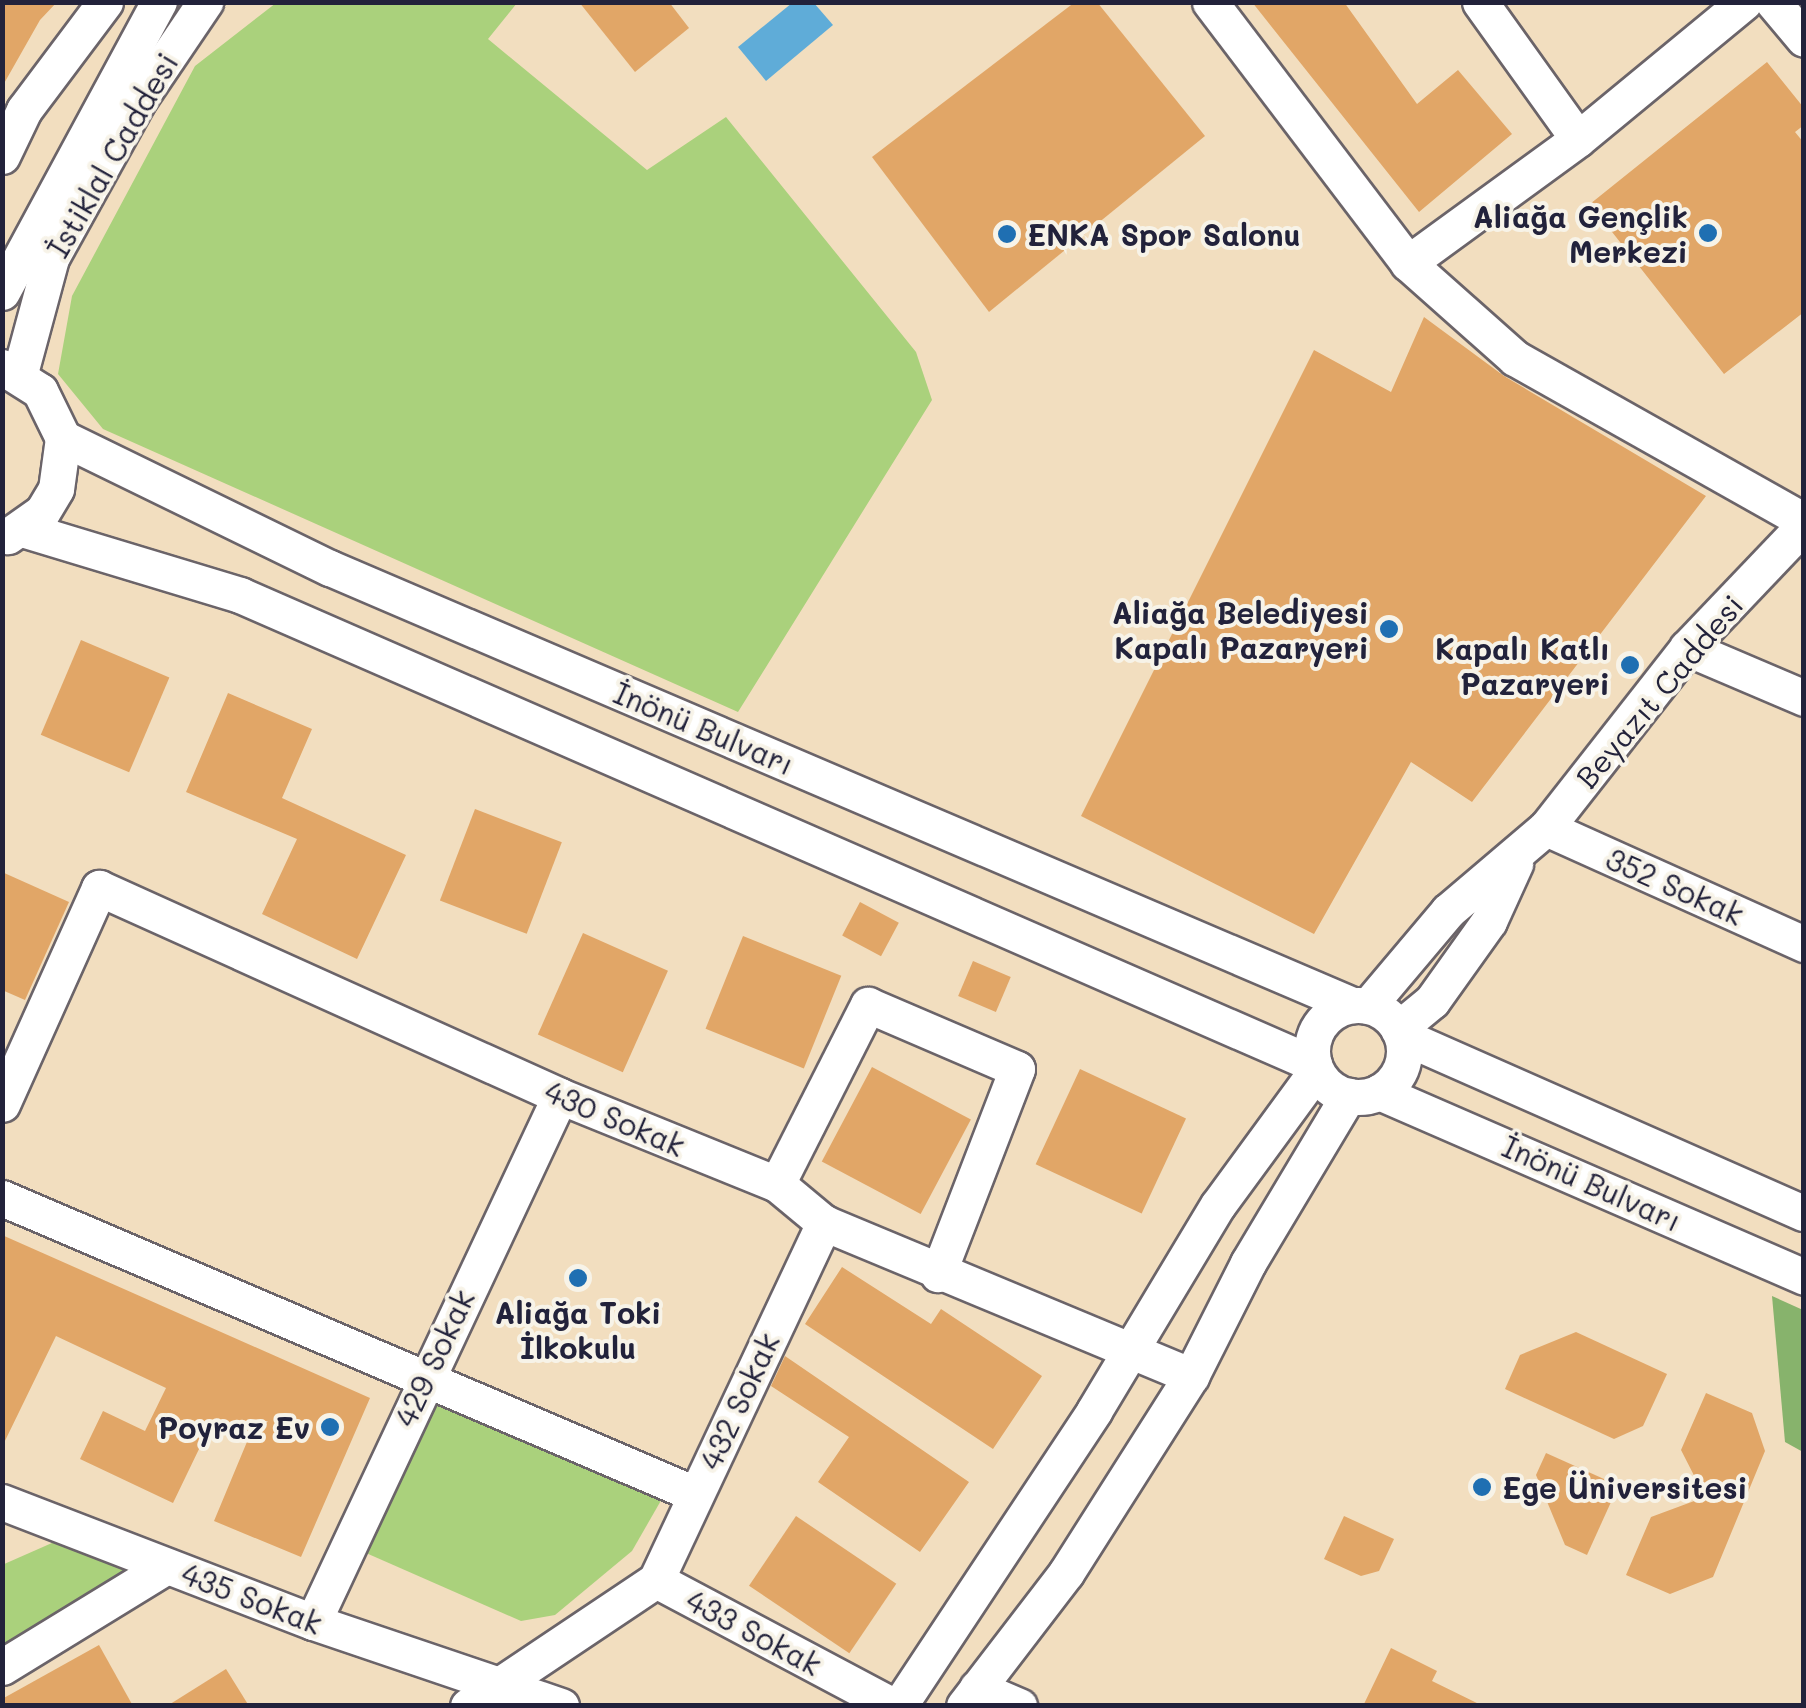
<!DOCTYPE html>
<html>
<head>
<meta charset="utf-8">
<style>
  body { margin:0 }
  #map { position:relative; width:1806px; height:1708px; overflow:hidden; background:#f2debf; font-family:Mali,sans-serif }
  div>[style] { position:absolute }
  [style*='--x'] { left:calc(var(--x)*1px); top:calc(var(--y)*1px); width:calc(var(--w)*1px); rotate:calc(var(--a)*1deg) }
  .green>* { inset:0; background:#aad17c }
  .forest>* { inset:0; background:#87b36c }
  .water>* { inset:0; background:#5facd8 }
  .building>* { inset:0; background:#e1a667; transform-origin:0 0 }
  .roads { filter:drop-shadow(2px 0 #6b6469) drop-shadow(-2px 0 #6b6469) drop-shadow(0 2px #6b6469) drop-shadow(0 -2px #6b6469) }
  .minor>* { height:35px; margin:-17.5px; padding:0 17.5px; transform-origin:17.5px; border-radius:17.5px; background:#fff }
  .minor>.ring { margin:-17.5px; padding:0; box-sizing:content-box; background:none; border:35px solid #fff; border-radius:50% }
  .dots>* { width:28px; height:28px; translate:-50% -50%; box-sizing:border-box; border:5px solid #f7f3e8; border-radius:50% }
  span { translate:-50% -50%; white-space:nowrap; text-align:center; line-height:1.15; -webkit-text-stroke:8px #f7f3e8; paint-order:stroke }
  .street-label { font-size:30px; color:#22223b }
  .poi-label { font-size:30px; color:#22223b; font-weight:700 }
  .right { translate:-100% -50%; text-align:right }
  .left { translate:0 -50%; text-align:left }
  .frame { position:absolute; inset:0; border:5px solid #22223b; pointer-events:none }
</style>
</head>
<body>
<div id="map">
  <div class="green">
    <div style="clip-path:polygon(517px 3px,488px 39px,647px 170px,726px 117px,916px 352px,932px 400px,738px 712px,103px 429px,58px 374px,72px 296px,195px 66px,276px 3px)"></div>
    <div style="clip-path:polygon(438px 1396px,663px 1497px,632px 1551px,555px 1615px,521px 1621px,366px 1553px)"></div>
    <div style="clip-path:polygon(61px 1539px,131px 1574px,3px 1648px,2px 1565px)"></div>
  </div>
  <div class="forest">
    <div style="clip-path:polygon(1772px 1296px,1803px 1310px,1803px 1452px,1785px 1442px)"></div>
  </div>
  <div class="water">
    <div style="clip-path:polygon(792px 3px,814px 3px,833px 25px,766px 81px,738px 47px)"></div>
  </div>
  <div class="building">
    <div style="clip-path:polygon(2px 2px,57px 2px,40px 20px,2px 87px)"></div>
    <div style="clip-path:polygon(579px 2px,669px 2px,689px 28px,635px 72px)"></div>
    <div style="clip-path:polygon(1075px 2px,1097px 2px,1205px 136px,989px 312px,872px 157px)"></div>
    <div style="clip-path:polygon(1252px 2px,1344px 2px,1417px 104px,1458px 70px,1512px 134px,1419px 212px)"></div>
    <div style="clip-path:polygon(1767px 62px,1804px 108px,1804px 125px,1795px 132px,1804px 143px,1804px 312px,1724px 374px,1590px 204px)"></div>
    <div style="clip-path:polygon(1424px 317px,1504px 376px,1706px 496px,1472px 802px,1411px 762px,1314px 934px,1081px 816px,1314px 350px,1391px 392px)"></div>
    <div style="left:81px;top:640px;width:96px;height:103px;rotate:23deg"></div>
    <div style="clip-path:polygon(228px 693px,312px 729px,282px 798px,406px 855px,357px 959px,262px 914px,297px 839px,186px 792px)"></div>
    <div style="left:475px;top:809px;width:93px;height:98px;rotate:21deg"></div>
    <div style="clip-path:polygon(2px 872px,69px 902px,25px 1000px,2px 990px)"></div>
    <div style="left:860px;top:902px;width:44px;height:38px;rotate:28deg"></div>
    <div style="left:583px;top:933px;width:93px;height:111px;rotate:24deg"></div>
    <div style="left:743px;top:936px;width:106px;height:100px;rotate:22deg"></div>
    <div style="left:973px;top:961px;width:41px;height:38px;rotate:23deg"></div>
    <div style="left:872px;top:1067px;width:112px;height:107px;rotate:28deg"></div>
    <div style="left:1080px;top:1069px;width:117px;height:105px;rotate:25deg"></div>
    <div style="clip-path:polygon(2px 1235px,370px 1398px,301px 1557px,214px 1521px,249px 1437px,213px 1420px,173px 1503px,80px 1459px,103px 1411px,145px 1431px,166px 1388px,56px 1336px,2px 1447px)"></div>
    <div style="clip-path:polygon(842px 1267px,931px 1324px,941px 1309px,1042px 1376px,993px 1449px,805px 1324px)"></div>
    <div style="clip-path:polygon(1576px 1332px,1667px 1374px,1643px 1426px,1614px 1439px,1505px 1389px,1520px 1355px)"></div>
    <div style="clip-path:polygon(785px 1356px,969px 1482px,920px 1552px,818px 1482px,849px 1437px,771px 1386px)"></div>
    <div style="clip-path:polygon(1706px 1393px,1752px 1413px,1765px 1451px,1713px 1577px,1670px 1594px,1626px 1575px,1651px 1517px,1705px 1497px,1681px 1450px)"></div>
    <div style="clip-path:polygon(1546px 1453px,1604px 1479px,1611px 1502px,1587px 1555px,1565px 1545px,1536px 1475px)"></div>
    <div style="left:796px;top:1516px;width:121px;height:84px;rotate:34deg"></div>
    <div style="clip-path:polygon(1344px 1516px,1394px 1539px,1379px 1571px,1361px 1576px,1324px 1559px)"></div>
    <div style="clip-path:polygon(99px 1645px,133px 1706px,2px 1706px,2px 1699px)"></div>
    <div style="clip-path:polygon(1391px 1648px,1437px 1671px,1432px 1681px,1483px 1706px,1363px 1706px)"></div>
    <div style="clip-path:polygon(226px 1669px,249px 1706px,167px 1706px)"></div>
  </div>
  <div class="roads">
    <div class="minor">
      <div style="--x:1210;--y:2;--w:328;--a:52.8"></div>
      <div style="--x:1408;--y:263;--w:143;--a:41.6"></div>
      <div style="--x:1515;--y:358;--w:332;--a:29.4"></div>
      <div style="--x:1480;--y:2;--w:168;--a:54.4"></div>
      <div style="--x:1773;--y:2;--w:48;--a:50"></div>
      <div style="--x:2;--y:156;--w:51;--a:-64.4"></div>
      <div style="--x:24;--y:110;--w:135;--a:-53.1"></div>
      <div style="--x:1408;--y:263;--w:210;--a:-36.1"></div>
      <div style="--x:1578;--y:139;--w:215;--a:-39.5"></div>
      <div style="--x:2;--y:292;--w:330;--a:-61.6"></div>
      <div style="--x:2;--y:367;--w:45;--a:32.3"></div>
      <div style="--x:40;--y:391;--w:52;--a:63.9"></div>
      <div style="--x:63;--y:438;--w:51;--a:97.8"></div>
      <div style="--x:56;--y:489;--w:27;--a:121"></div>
      <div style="--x:42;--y:512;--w:42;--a:144.8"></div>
      <div style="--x:20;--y:373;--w:119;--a:-74.9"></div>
      <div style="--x:51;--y:258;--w:179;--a:-61"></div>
      <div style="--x:138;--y:101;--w:120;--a:-55.9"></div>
      <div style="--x:63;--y:438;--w:297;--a:26"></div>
      <div style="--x:330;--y:568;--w:1112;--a:23.15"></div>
      <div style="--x:22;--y:529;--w:228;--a:16.8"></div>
      <div style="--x:240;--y:595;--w:1172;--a:23.59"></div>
      <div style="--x:1687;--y:648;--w:127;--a:23.1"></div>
      <div style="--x:1546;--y:828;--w:283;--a:24.2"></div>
      <div class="ring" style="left:1312px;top:1005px;width:57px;height:57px"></div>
      <div style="--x:1368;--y:1006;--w:124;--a:-49.9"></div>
      <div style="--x:1448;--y:911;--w:128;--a:-40.3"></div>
      <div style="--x:1546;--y:828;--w:229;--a:-51.9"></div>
      <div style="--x:1687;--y:648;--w:170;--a:-46.4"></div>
      <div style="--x:1398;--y:1029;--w:44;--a:-39.5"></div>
      <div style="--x:1432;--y:1001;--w:98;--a:-54.5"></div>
      <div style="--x:1489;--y:921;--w:63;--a:-65.5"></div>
      <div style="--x:1402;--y:1036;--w:439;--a:23.8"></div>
      <div style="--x:1379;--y:1092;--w:464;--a:23.5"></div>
      <div style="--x:2;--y:1104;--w:237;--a:-65.8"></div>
      <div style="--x:99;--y:888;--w:506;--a:24.28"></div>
      <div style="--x:560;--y:1096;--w:234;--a:22.1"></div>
      <div style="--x:777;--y:1184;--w:61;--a:39.7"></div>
      <div style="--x:824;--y:1223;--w:398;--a:22.6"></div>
      <div style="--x:777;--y:1184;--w:201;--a:-63.1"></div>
      <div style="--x:868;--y:1005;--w:162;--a:23.2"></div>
      <div style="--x:1017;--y:1069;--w:220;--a:111.1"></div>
      <div style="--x:2;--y:1198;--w:754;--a:23.13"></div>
      <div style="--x:2;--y:1502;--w:333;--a:21.1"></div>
      <div style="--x:313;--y:1622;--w:262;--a:18.7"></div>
      <div style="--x:656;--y:1580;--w:395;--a:-64.8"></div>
      <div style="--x:313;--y:1622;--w:581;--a:-64.85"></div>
      <div style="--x:2;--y:1667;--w:193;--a:-31.5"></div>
      <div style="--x:977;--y:1688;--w:46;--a:23.2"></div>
      <div style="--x:468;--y:1706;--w:226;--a:-33.8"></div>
      <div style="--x:656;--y:1580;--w:268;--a:28"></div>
      <div style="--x:899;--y:1706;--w:354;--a:-56.5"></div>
      <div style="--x:1094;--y:1411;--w:240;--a:-59"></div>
      <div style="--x:1218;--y:1205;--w:166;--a:-53.8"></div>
      <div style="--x:964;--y:1706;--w:168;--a:-52.5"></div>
      <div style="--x:1066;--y:1573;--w:233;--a:-57.6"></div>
      <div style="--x:1191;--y:1376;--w:127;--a:-63.2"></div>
      <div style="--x:1248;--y:1263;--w:195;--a:-59.1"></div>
    </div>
  </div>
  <div class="dots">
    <div style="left:1708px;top:233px;background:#1f6fb2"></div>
    <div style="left:1007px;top:234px;background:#1f6fb2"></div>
    <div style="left:1389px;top:629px;background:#1f6fb2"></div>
    <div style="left:1630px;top:665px;background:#1f6fb2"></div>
    <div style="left:578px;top:1278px;background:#1f6fb2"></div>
    <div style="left:330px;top:1427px;background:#1f6fb2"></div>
    <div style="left:1482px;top:1487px;background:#1f6fb2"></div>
  </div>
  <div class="street-label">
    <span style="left:112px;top:155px;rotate:-60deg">İstiklal Caddesi</span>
    <span style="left:1659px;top:691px;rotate:-50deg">Beyazıt Caddesi</span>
    <span style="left:704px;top:728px;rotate:23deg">İnönü Bulvarı</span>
    <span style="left:1675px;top:886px;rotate:24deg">352 Sokak</span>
    <span style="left:615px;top:1118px;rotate:23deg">430 Sokak</span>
    <span style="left:1592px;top:1183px;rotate:24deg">İnönü Bulvarı</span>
    <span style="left:434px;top:1358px;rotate:-65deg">429 Sokak</span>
    <span style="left:739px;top:1401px;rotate:-65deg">432 Sokak</span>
    <span style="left:252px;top:1598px;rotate:21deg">435 Sokak</span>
    <span style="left:754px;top:1632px;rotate:28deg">433 Sokak</span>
  </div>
  <div class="poi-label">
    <span class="right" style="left:1688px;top:233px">Aliağa Gençlik<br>Merkezi</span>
    <span class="left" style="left:1027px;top:234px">ENKA Spor Salonu</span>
    <span class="right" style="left:1369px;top:629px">Aliağa Belediyesi<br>Kapalı Pazaryeri</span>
    <span class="right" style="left:1610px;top:665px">Kapalı Katlı<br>Pazaryeri</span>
    <span style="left:578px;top:1329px">Aliağa Toki<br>İlkokulu</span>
    <span class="right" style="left:310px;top:1427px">Poyraz Ev</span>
    <span class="left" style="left:1502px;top:1487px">Ege Üniversitesi</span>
  </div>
  <div class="frame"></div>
</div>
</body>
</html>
